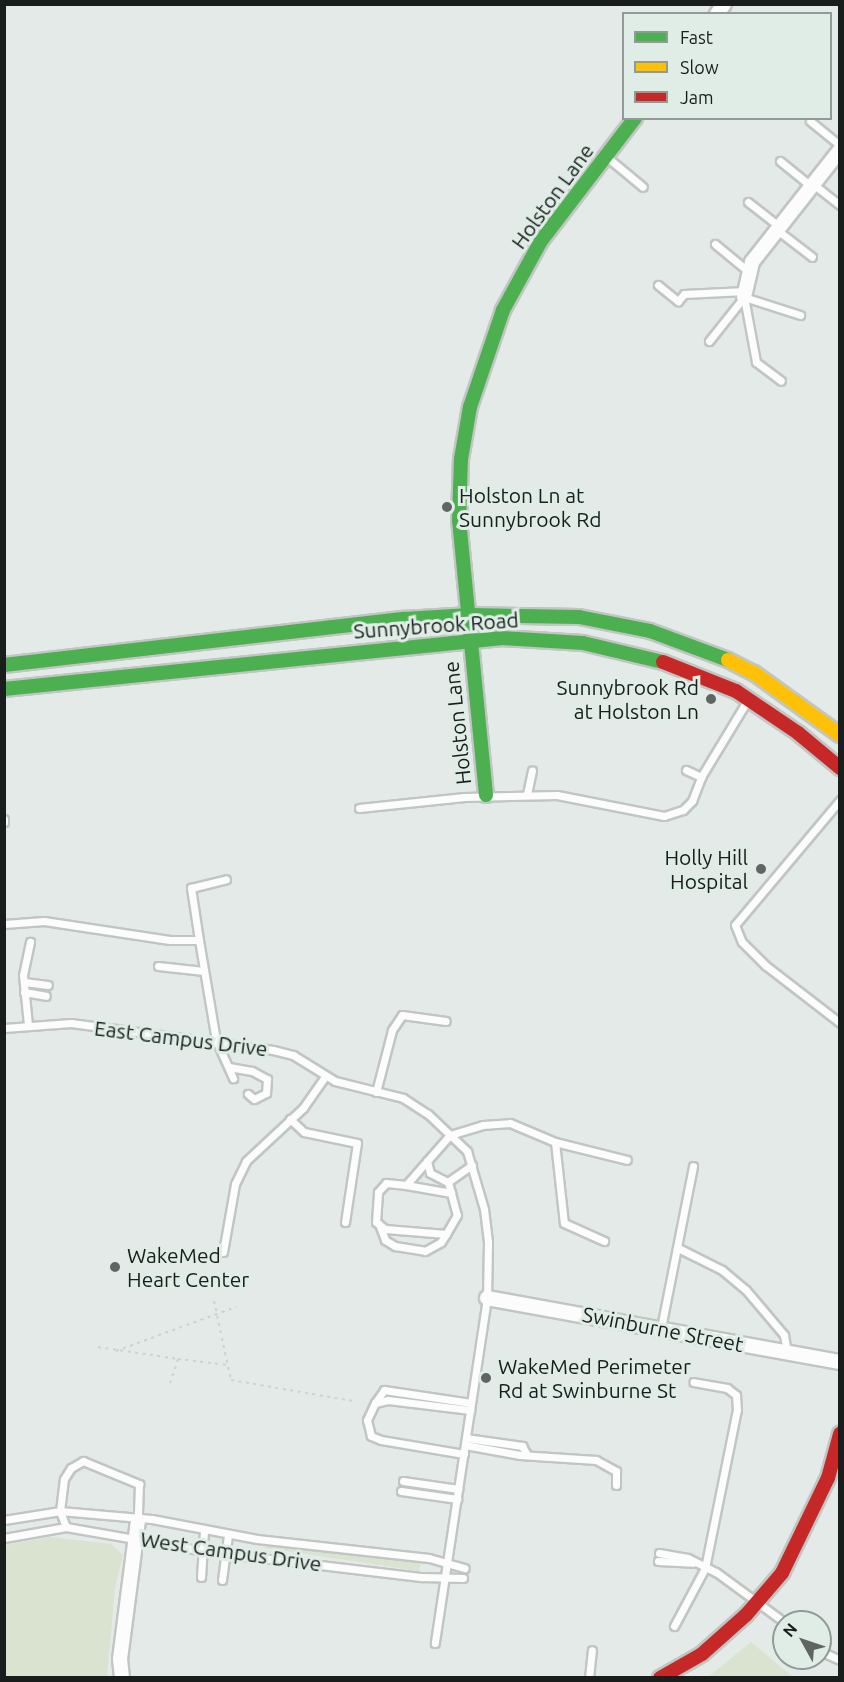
<!DOCTYPE html>
<html>
<head>
<meta charset="utf-8">
<style>
  body { margin:0 }
  #map { position:relative; width:844px; height:1682px; overflow:hidden; background:#e3eae7; font-family:Ubuntu,sans-serif }
  div>[style] { position:absolute }
  [style*='--x'] { left:calc(var(--x)*1px); top:calc(var(--y)*1px); width:calc(var(--w)*1px); rotate:calc(var(--a)*1deg) }
  .green>* { inset:0; background:#dae3cf }
  .path>* { height:2px; margin-top:-1px; transform-origin:0; background:repeating-linear-gradient(90deg,#d0d2d2 0 3px,transparent 0 7.5px) }
  .roads { filter:drop-shadow(2px 0 #c1c6c3) drop-shadow(-2px 0 #c1c6c3) drop-shadow(0 2px #c1c6c3) drop-shadow(0 -2px #c1c6c3) }
  .lane>* { height:7px; margin:-3.5px; padding:0 3.5px; transform-origin:3.5px; border-radius:3.5px; background:#fbfcfb }
  .street>* { height:14px; margin:-7px; padding:0 7px; transform-origin:7px; border-radius:7px; background:#fbfcfb }
  .fast>* { height:14px; margin:-7px; padding:0 7px; transform-origin:7px; border-radius:7px; background:#4caf50 }
  .slow>* { height:14px; margin:-7px; padding:0 7px; transform-origin:7px; border-radius:7px; background:#ffc107 }
  .jam>* { height:14px; margin:-7px; padding:0 7px; transform-origin:7px; border-radius:7px; background:#c62828 }
  .dots>* { width:16px; height:16px; translate:-50% -50%; box-sizing:border-box; border:3px solid #e0ede7; border-radius:50% }
  span { translate:-50% -50%; white-space:nowrap; text-align:center; line-height:1.15; -webkit-text-stroke:6px #e0ede7; paint-order:stroke }
  .street-label { font-size:21px; color:#191e1c }
  .poi-label { font-size:21px; color:#191e1c }
  .left { translate:0 -50%; text-align:left }
  .right { translate:-100% -50%; text-align:right }
  .frame { position:absolute; inset:0; border:6px solid #191e1c; pointer-events:none }
  .legend { position:absolute; left:622px; top:12px; width:210px; height:108px; box-sizing:border-box; background:#e0ede7; border:2px solid #909a96; margin:0; padding:8px 10px; list-style:none; font-size:18px; color:#191e1c }
  .legend li { display:flex; align-items:center; gap:12px; height:30px }
  .legend b { width:30px; border:2px solid #909a96 }
  .north { position:absolute; left:772px; top:1610px; width:60px; height:60px; box-sizing:border-box; background:#e0ede7; border:2px solid #909a96; border-radius:50%; rotate:310deg; font-size:16px; font-weight:700; line-height:24px; text-align:center; color:#191e1c }
  .north::after { content:''; display:block; margin:auto; width:21px; height:27px; background:#606563; clip-path:polygon(50% 0,100% 100%,50% 72%,0 100%) }
</style>
</head>
<body>
<div id="map">
  <div class="green">
    <div style="clip-path:polygon(51px 1537px,111px 1544px,123px 1555px,115px 1588px,107px 1677px,5px 1677px,5px 1545px)"></div>
    <div style="clip-path:polygon(259px 1547px,304px 1547px,421px 1563px,419px 1571px)"></div>
    <div style="clip-path:polygon(751px 1642px,793px 1677px,708px 1677px)"></div>
  </div>
  <div class="path">
    <div style="--x:214;--y:1301;--w:81;--a:77.9"></div>
    <div style="--x:231;--y:1380;--w:124;--a:9.8"></div>
    <div style="--x:98;--y:1347;--w:81;--a:8.5"></div>
    <div style="--x:178;--y:1359;--w:28;--a:108"></div>
    <div style="--x:116;--y:1351;--w:128;--a:-20.1"></div>
    <div style="--x:178;--y:1359;--w:50;--a:6.8"></div>
  </div>
  <div class="roads">
    <div class="lane">
      <div style="--x:810;--y:121;--w:38;--a:39"></div>
      <div style="--x:608;--y:158;--w:45;--a:39.6"></div>
      <div style="--x:780;--y:161;--w:40;--a:39"></div>
      <div style="--x:813;--y:184;--w:34;--a:38"></div>
      <div style="--x:748;--y:202;--w:41;--a:38"></div>
      <div style="--x:777;--y:230;--w:44;--a:37.6"></div>
      <div style="--x:715;--y:244;--w:44;--a:39.5"></div>
      <div style="--x:658;--y:285;--w:26;--a:39"></div>
      <div style="--x:678;--y:301;--w:9;--a:-49"></div>
      <div style="--x:684;--y:294;--w:61;--a:-2.8"></div>
      <div style="--x:744;--y:297;--w:66;--a:79.5"></div>
      <div style="--x:756;--y:362;--w:31;--a:37"></div>
      <div style="--x:744;--y:297;--w:59;--a:17.8"></div>
      <div style="--x:709;--y:341;--w:56;--a:-51.5"></div>
      <div style="--x:686;--y:770;--w:17;--a:25"></div>
      <div style="--x:527;--y:794;--w:24;--a:-78"></div>
      <div style="--x:840;--y:800;--w:163;--a:130"></div>
      <div style="--x:735;--y:925;--w:18;--a:68"></div>
      <div style="--x:742;--y:942;--w:33;--a:45"></div>
      <div style="--x:765;--y:965;--w:95;--a:37.7"></div>
      <div style="--x:359;--y:808;--w:106;--a:-6"></div>
      <div style="--x:464;--y:797;--w:93;--a:-1.2"></div>
      <div style="--x:557;--y:795;--w:109;--a:11.1"></div>
      <div style="--x:664;--y:816;--w:20;--a:-18"></div>
      <div style="--x:683;--y:810;--w:13;--a:-45"></div>
      <div style="--x:692;--y:801;--w:26;--a:-69"></div>
      <div style="--x:701;--y:777;--w:89;--a:-58.8"></div>
      <div style="--x:4;--y:819;--w:3;--a:90"></div>
      <div style="--x:4;--y:924;--w:40;--a:-4.3"></div>
      <div style="--x:44;--y:921;--w:127;--a:8.6"></div>
      <div style="--x:170;--y:940;--w:29;--a:0"></div>
      <div style="--x:199;--y:940;--w:101;--a:80.4"></div>
      <div style="--x:216;--y:1040;--w:42;--a:65.9"></div>
      <div style="--x:199;--y:940;--w:53;--a:-98.7"></div>
      <div style="--x:191;--y:888;--w:36;--a:-14"></div>
      <div style="--x:158;--y:966;--w:46;--a:6.2"></div>
      <div style="--x:24;--y:982;--w:24;--a:7"></div>
      <div style="--x:24;--y:992;--w:22;--a:10"></div>
      <div style="--x:28;--y:1025;--w:50;--a:-95.7"></div>
      <div style="--x:23;--y:975;--w:34;--a:-78"></div>
      <div style="--x:4;--y:1028;--w:67;--a:-4.3"></div>
      <div style="--x:71;--y:1023;--w:204;--a:7.6"></div>
      <div style="--x:273;--y:1050;--w:21;--a:14"></div>
      <div style="--x:293;--y:1055;--w:49;--a:31.8"></div>
      <div style="--x:335;--y:1081;--w:70;--a:14"></div>
      <div style="--x:403;--y:1098;--w:30;--a:33"></div>
      <div style="--x:428;--y:1114;--w:54;--a:43.5"></div>
      <div style="--x:467;--y:1151;--w:60;--a:73.7"></div>
      <div style="--x:484;--y:1209;--w:33;--a:83"></div>
      <div style="--x:488;--y:1242;--w:56;--a:91"></div>
      <div style="--x:487;--y:1298;--w:349;--a:98.6"></div>
      <div style="--x:229;--y:1067;--w:23;--a:10"></div>
      <div style="--x:252;--y:1071;--w:17;--a:28"></div>
      <div style="--x:267;--y:1079;--w:14;--a:94"></div>
      <div style="--x:266;--y:1093;--w:13;--a:153"></div>
      <div style="--x:254;--y:1099;--w:8;--a:-140"></div>
      <div style="--x:376;--y:1092;--w:64;--a:-75.5"></div>
      <div style="--x:392;--y:1030;--w:18;--a:-56"></div>
      <div style="--x:402;--y:1015;--w:44;--a:7.8"></div>
      <div style="--x:290;--y:1119;--w:19;--a:43"></div>
      <div style="--x:304;--y:1132;--w:54;--a:11.7"></div>
      <div style="--x:357;--y:1143;--w:80;--a:98.6"></div>
      <div style="--x:555;--y:1142;--w:81;--a:83.7"></div>
      <div style="--x:564;--y:1223;--w:44;--a:24.2"></div>
      <div style="--x:427;--y:1161;--w:12;--a:76"></div>
      <div style="--x:430;--y:1173;--w:20;--a:27"></div>
      <div style="--x:472;--y:1165;--w:29;--a:145"></div>
      <div style="--x:448;--y:1182;--w:34;--a:75"></div>
      <div style="--x:457;--y:1215;--w:22;--a:120"></div>
      <div style="--x:446;--y:1234;--w:61;--a:-175.3"></div>
      <div style="--x:385;--y:1229;--w:11;--a:-142"></div>
      <div style="--x:376;--y:1222;--w:30;--a:-86"></div>
      <div style="--x:378;--y:1192;--w:12;--a:-48"></div>
      <div style="--x:386;--y:1183;--w:20;--a:6"></div>
      <div style="--x:406;--y:1185;--w:67;--a:-48.7"></div>
      <div style="--x:450;--y:1135;--w:34;--a:-17"></div>
      <div style="--x:483;--y:1125;--w:27;--a:-4"></div>
      <div style="--x:510;--y:1123;--w:49;--a:22.9"></div>
      <div style="--x:555;--y:1142;--w:74;--a:14"></div>
      <div style="--x:406;--y:1185;--w:46;--a:10.1"></div>
      <div style="--x:379;--y:1224;--w:17;--a:69"></div>
      <div style="--x:385;--y:1240;--w:12;--a:31"></div>
      <div style="--x:395;--y:1246;--w:30;--a:9"></div>
      <div style="--x:425;--y:1251;--w:18;--a:-29"></div>
      <div style="--x:441;--y:1242;--w:9;--a:-58"></div>
      <div style="--x:678;--y:1248;--w:49;--a:26.6"></div>
      <div style="--x:722;--y:1270;--w:31;--a:40"></div>
      <div style="--x:746;--y:1290;--w:59;--a:49.8"></div>
      <div style="--x:784;--y:1335;--w:17;--a:80"></div>
      <div style="--x:223;--y:1252;--w:69;--a:-80"></div>
      <div style="--x:235;--y:1184;--w:25;--a:-64"></div>
      <div style="--x:246;--y:1161;--w:78;--a:-42.9"></div>
      <div style="--x:303;--y:1108;--w:39;--a:-55"></div>
      <div style="--x:661;--y:1328;--w:165;--a:-78.8"></div>
      <div style="--x:375;--y:1403;--w:16;--a:-55"></div>
      <div style="--x:384;--y:1390;--w:88;--a:8.5"></div>
      <div style="--x:466;--y:1438;--w:57;--a:8.1"></div>
      <div style="--x:522;--y:1446;--w:8;--a:60"></div>
      <div style="--x:465;--y:1445;--w:56;--a:10.3"></div>
      <div style="--x:520;--y:1455;--w:76;--a:3.8"></div>
      <div style="--x:596;--y:1460;--w:23;--a:29"></div>
      <div style="--x:616;--y:1471;--w:14;--a:90"></div>
      <div style="--x:464;--y:1454;--w:84;--a:-170.4"></div>
      <div style="--x:381;--y:1440;--w:11;--a:-158"></div>
      <div style="--x:371;--y:1436;--w:16;--a:-104"></div>
      <div style="--x:367;--y:1420;--w:19;--a:-65"></div>
      <div style="--x:375;--y:1403;--w:13;--a:-13"></div>
      <div style="--x:388;--y:1400;--w:83;--a:7"></div>
      <div style="--x:403;--y:1481;--w:56;--a:8.3"></div>
      <div style="--x:401;--y:1491;--w:57;--a:8.1"></div>
      <div style="--x:4;--y:1520;--w:57;--a:-9.1"></div>
      <div style="--x:60;--y:1511;--w:92;--a:5"></div>
      <div style="--x:152;--y:1519;--w:107;--a:10.8"></div>
      <div style="--x:257;--y:1539;--w:173;--a:6.3"></div>
      <div style="--x:429;--y:1558;--w:37;--a:16"></div>
      <div style="--x:66;--y:1527;--w:17;--a:-111"></div>
      <div style="--x:60;--y:1511;--w:32;--a:-83"></div>
      <div style="--x:64;--y:1479;--w:13;--a:-58"></div>
      <div style="--x:71;--y:1468;--w:14;--a:-30"></div>
      <div style="--x:83;--y:1461;--w:61;--a:22.3"></div>
      <div style="--x:139;--y:1484;--w:36;--a:92"></div>
      <div style="--x:4;--y:1538;--w:63;--a:-10.1"></div>
      <div style="--x:66;--y:1527;--w:139;--a:9.9"></div>
      <div style="--x:203;--y:1551;--w:221;--a:6.8"></div>
      <div style="--x:422;--y:1577;--w:41;--a:1.4"></div>
      <div style="--x:659;--y:1553;--w:29;--a:10"></div>
      <div style="--x:688;--y:1558;--w:31;--a:27"></div>
      <div style="--x:716;--y:1572;--w:84;--a:36.3"></div>
      <div style="--x:658;--y:1561;--w:35;--a:3"></div>
      <div style="--x:201;--y:1577;--w:47;--a:-86.3"></div>
      <div style="--x:222;--y:1580;--w:45;--a:-82.4"></div>
      <div style="--x:674;--y:1626;--w:66;--a:-61.9"></div>
      <div style="--x:705;--y:1568;--w:161;--a:-78.6"></div>
      <div style="--x:737;--y:1410;--w:15;--a:-94"></div>
      <div style="--x:736;--y:1395;--w:11;--a:-142"></div>
      <div style="--x:727;--y:1388;--w:34;--a:-170"></div>
      <div style="--x:820;--y:1651;--w:22;--a:24"></div>
      <div style="--x:589;--y:1678;--w:28;--a:-84"></div>
    </div>
    <div class="street">
      <div style="--x:717;--y:14;--w:12;--a:-55"></div>
      <div style="--x:744;--y:297;--w:36;--a:-77"></div>
      <div style="--x:752;--y:262;--w:142;--a:-51.8"></div>
      <div style="--x:487;--y:1298;--w:359;--a:10.3"></div>
      <div style="--x:122;--y:1678;--w:19;--a:-96"></div>
      <div style="--x:120;--y:1659;--w:140;--a:-82.6"></div>
    </div>
    <div class="fast">
      <div style="--x:4;--y:665;--w:403;--a:-6.6"></div>
      <div style="--x:404;--y:619;--w:66;--a:-3.5"></div>
      <div style="--x:470;--y:615;--w:109;--a:1.1"></div>
      <div style="--x:579;--y:617;--w:72;--a:11.2"></div>
      <div style="--x:650;--y:631;--w:83;--a:20.4"></div>
      <div style="--x:4;--y:689;--w:501;--a:-5.85"></div>
      <div style="--x:502;--y:638;--w:81;--a:3.5"></div>
      <div style="--x:583;--y:643;--w:82;--a:13.4"></div>
      <div style="--x:486;--y:795;--w:275;--a:-95.6"></div>
      <div style="--x:459;--y:521;--w:62;--a:-88.2"></div>
      <div style="--x:461;--y:459;--w:53;--a:-80.2"></div>
      <div style="--x:470;--y:407;--w:102;--a:-71.2"></div>
      <div style="--x:503;--y:310;--w:79;--a:-61.2"></div>
      <div style="--x:541;--y:241;--w:155;--a:-52.6"></div>
    </div>
    <div class="slow">
      <div style="--x:728;--y:660;--w:29;--a:27"></div>
      <div style="--x:754;--y:673;--w:106;--a:35.8"></div>
    </div>
    <div class="jam">
      <div style="--x:663;--y:662;--w:79;--a:21.7"></div>
      <div style="--x:736;--y:691;--w:75;--a:34.1"></div>
      <div style="--x:798;--y:733;--w:55;--a:39.8"></div>
      <div style="--x:660;--y:1678;--w:48;--a:-29.7"></div>
      <div style="--x:702;--y:1654;--w:59;--a:-41.6"></div>
      <div style="--x:746;--y:1615;--w:55;--a:-49.4"></div>
      <div style="--x:782;--y:1573;--w:106;--a:-64.2"></div>
      <div style="--x:828;--y:1478;--w:46;--a:-74.7"></div>
    </div>
  </div>
  <div class="dots">
    <div style="left:447px;top:507px;background:#606563"></div>
    <div style="left:711px;top:699px;background:#606563"></div>
    <div style="left:761px;top:869px;background:#606563"></div>
    <div style="left:115px;top:1267px;background:#606563"></div>
    <div style="left:486px;top:1378px;background:#606563"></div>
  </div>
  <div class="street-label">
    <span style="left:552px;top:196px;rotate:-54deg">Holston Lane</span>
    <span style="left:436px;top:625px;rotate:-4deg">Sunnybrook Road</span>
    <span style="left:457px;top:723px;rotate:-96deg">Holston Lane</span>
    <span style="left:181px;top:1038px;rotate:7deg">East Campus Drive</span>
    <span style="left:663px;top:1329px;rotate:11deg">Swinburne Street</span>
    <span style="left:231px;top:1551px;rotate:8deg">West Campus Drive</span>
  </div>
  <div class="poi-label">
    <span class="left" style="left:459px;top:507px">Holston Ln at<br>Sunnybrook Rd</span>
    <span class="right" style="left:699px;top:699px">Sunnybrook Rd<br>at Holston Ln</span>
    <span class="right" style="left:748px;top:869px">Holly Hill<br>Hospital</span>
    <span class="left" style="left:127px;top:1267px">WakeMed<br>Heart Center</span>
    <span class="left" style="left:498px;top:1378px">WakeMed Perimeter<br>Rd at Swinburne St</span>
  </div>
  <div class="frame"></div>
  <ul class="legend">
  <li><b style="height:8px;background:#4caf50"></b>Fast</li>
  <li><b style="height:8px;background:#ffc107"></b>Slow</li>
  <li><b style="height:8px;background:#c62828"></b>Jam</li>
  </ul>
  <div class="north">N</div>
</div>
</body>
</html>
